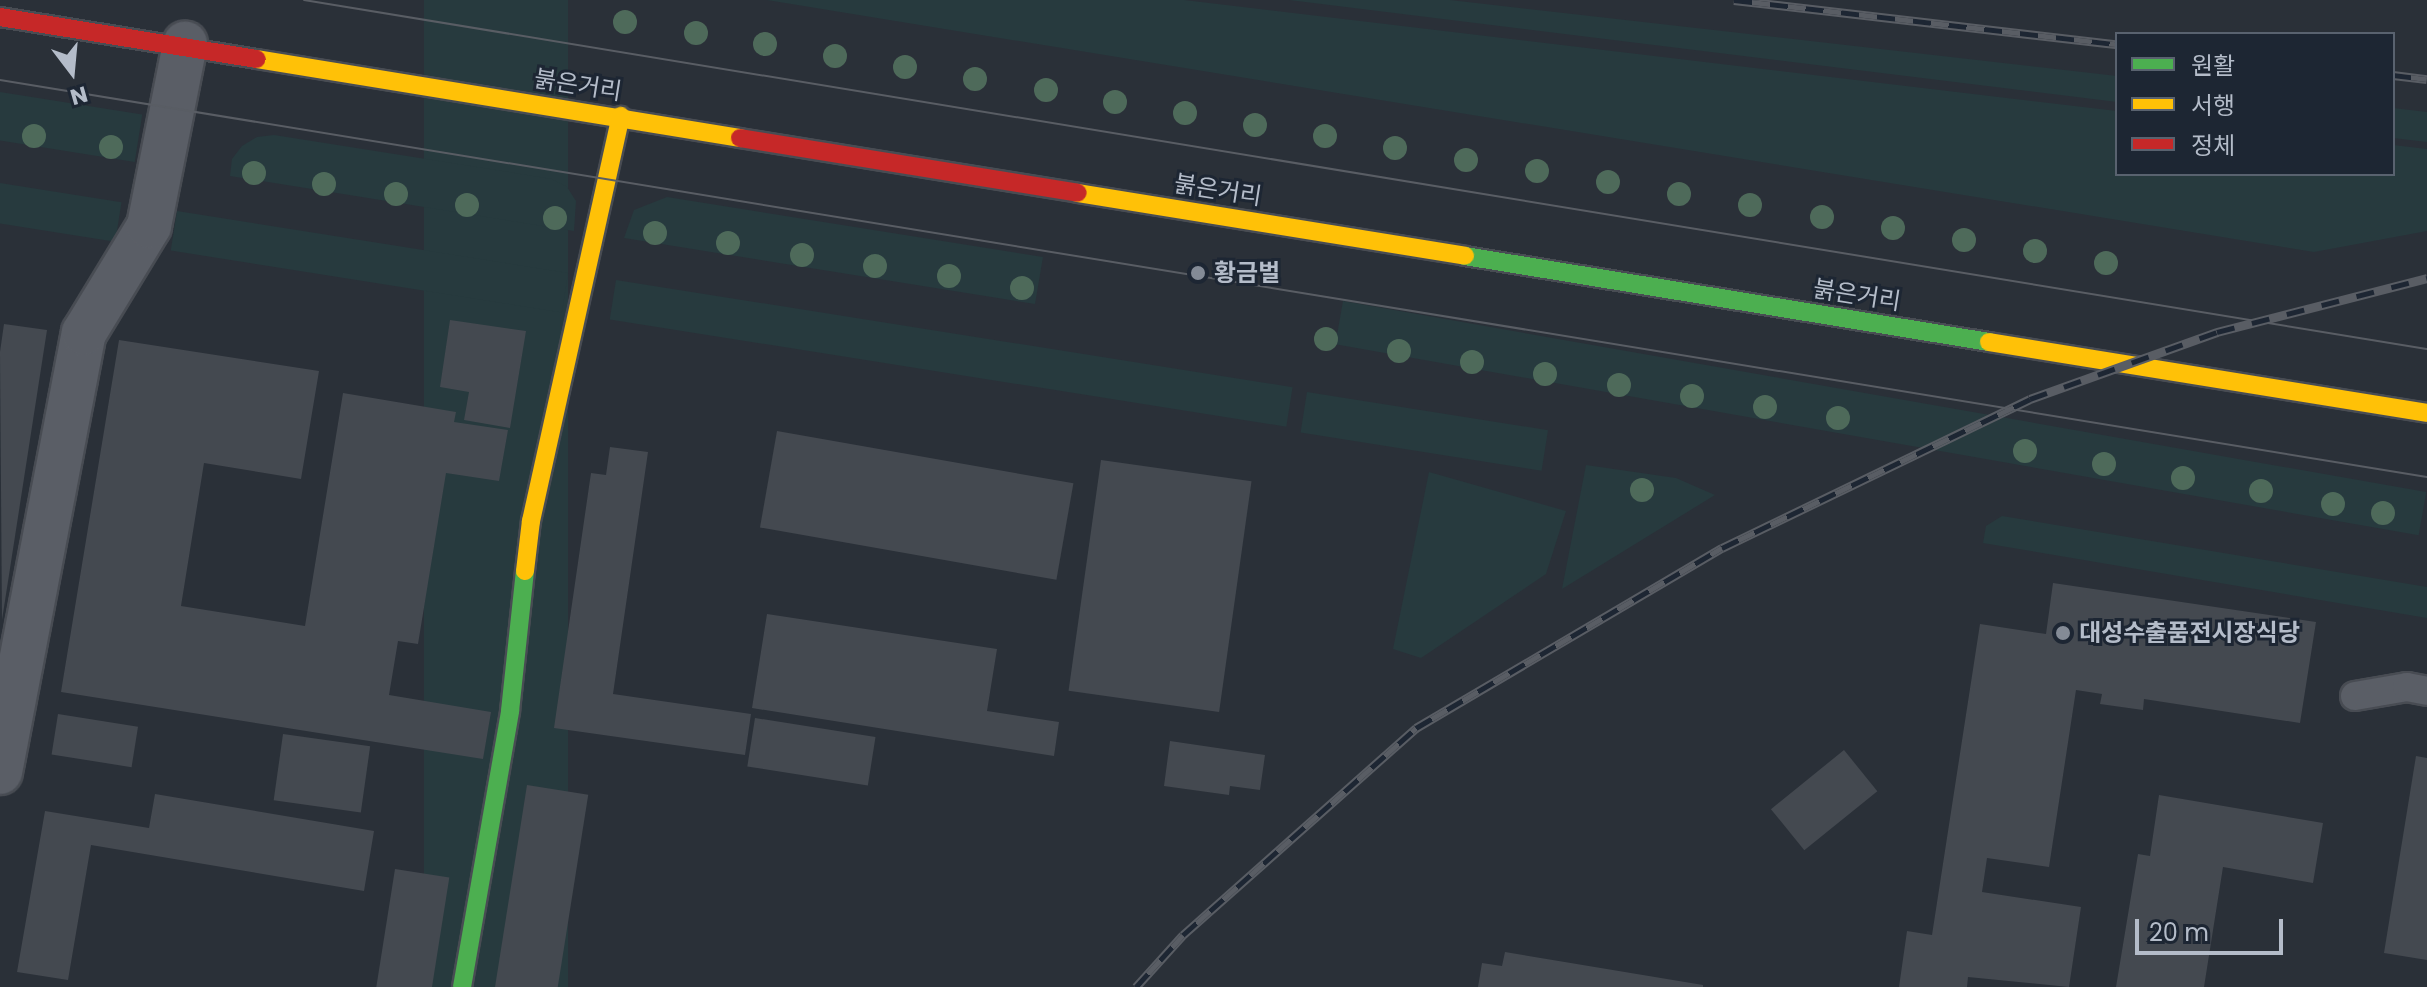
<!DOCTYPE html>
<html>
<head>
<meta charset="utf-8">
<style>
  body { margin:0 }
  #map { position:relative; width:2427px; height:987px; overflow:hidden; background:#2a3038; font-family:Poppins,"Noto Sans KR",sans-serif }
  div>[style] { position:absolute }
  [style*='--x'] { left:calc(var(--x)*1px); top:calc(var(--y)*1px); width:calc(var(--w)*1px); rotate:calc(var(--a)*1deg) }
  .green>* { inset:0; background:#273a3e; transform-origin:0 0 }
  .building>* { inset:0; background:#444950; transform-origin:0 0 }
  .roads { filter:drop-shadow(2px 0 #484c53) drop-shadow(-2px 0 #484c53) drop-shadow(0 2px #484c53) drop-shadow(0 -2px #484c53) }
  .lane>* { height:28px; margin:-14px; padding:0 14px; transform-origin:14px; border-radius:14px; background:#5a5e66 }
  .street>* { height:44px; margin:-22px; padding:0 22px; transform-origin:22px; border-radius:22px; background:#5a5e66 }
  .fast>* { height:18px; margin:-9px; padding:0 9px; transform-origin:9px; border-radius:9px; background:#4caf50 }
  .slow>* { height:18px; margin:-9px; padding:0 9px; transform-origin:9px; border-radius:9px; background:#ffc107 }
  .jam>* { height:18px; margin:-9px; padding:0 9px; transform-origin:9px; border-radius:9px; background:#c62828 }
  .tram>* { height:2px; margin:-1px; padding:0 1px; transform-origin:1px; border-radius:1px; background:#595d64 }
  .rail>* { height:9px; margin-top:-4.5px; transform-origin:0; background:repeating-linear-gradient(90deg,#1d2633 0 18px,#595d64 0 36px); box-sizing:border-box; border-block:2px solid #595d64 }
  .trees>* { width:24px; height:24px; margin:-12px; border-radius:50%; background:#4e6a5a }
  .dots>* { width:22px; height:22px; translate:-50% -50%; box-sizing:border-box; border:4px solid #1d2633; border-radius:50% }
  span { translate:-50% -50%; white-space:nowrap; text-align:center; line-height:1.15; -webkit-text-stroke:6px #1d2633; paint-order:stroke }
  .street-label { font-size:24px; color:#b4bcc9 }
  .poi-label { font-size:24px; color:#b4bcc9; font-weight:700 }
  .left { translate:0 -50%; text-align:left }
  .legend { position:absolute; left:2115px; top:32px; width:280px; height:144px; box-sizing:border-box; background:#1d2633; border:2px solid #59626f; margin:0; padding:10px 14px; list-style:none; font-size:24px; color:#b4bcc9 }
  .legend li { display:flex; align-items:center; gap:16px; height:40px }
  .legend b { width:40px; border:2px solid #59626f }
  .north { position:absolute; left:32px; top:32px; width:80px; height:80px; -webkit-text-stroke:6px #1d2633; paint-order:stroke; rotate:164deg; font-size:22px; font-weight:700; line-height:32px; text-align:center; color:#b4bcc9 }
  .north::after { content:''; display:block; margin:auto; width:28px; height:36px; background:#b4bcc9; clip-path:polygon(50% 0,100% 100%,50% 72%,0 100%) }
  .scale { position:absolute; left:2135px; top:919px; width:148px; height:36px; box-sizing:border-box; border:4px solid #b4bcc9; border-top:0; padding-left:10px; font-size:24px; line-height:28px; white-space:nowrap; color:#b4bcc9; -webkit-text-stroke:6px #1d2633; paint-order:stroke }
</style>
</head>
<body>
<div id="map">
  <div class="green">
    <div style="left:424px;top:0;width:144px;height:2030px"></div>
    <div style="clip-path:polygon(767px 0,1184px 0,2117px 111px,2117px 174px,2393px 174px,2393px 145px,2427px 149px,2427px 231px,2314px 252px)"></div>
    <div style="clip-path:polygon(1289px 0,1450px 0,2117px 76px,2117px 102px)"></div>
    <div style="left:0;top:92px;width:144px;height:48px;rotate:9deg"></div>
    <div style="clip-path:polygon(2393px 108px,2427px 112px,2427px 142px,2393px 138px)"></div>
    <div style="clip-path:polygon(274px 135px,552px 179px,567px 187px,576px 201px,574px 231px,230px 176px,232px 159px,242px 146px,257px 137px)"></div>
    <div style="left:0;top:183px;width:123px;height:40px;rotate:9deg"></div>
    <div style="clip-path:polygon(667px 197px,1043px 257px,1035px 304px,624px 238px,634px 210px)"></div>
    <div style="left:177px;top:211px;width:396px;height:40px;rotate:9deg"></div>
    <div style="left:616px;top:280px;width:685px;height:40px;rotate:9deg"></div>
    <div style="left:1343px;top:301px;width:1100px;height:44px;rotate:10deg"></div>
    <div style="left:1307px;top:392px;width:244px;height:41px;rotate:9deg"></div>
    <div style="clip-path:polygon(1586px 465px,1676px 478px,1715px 495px,1562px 589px)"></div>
    <div style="clip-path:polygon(1429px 472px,1566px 511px,1546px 574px,1421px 658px,1393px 649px)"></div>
    <div style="clip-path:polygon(2002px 516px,2427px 587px,2427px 618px,1983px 543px,1986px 526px)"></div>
  </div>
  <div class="building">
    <div style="clip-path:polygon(450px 320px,526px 331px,510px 428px,464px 420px,469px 392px,440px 387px)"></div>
    <div style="clip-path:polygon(4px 324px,47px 330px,2px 620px,0 352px)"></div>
    <div style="clip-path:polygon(119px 340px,319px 371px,301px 479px,204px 463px,181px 606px,305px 626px,343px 393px,456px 412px,454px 422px,508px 430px,499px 481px,446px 473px,418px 644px,398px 641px,389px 695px,491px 712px,483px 759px,61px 692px)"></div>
    <div style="left:777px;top:431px;width:301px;height:98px;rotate:10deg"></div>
    <div style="clip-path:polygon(610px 447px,648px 452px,613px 694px,751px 714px,745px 755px,554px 728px,591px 473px,606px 475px)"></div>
    <div style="left:1101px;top:460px;width:152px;height:233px;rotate:8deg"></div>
    <div style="clip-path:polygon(2053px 583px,2316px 622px,2300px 723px,2144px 699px,2143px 710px,2100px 704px,2102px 694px,2076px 690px,2049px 867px,1987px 858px,1982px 892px,2081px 907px,2069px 987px,1968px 977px,1967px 987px,1899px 987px,1907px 931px,1932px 935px,1980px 624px,2046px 634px)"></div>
    <div style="clip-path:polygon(767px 614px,997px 649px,987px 711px,1059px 722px,1054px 756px,752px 708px)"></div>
    <div style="left:58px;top:714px;width:81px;height:41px;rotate:9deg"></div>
    <div style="left:755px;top:718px;width:122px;height:49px;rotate:9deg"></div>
    <div style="left:283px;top:734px;width:88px;height:67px;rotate:8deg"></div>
    <div style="clip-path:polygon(1170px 741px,1265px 755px,1260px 790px,1230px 786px,1229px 795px,1164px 786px)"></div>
    <div style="left:1844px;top:750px;width:53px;height:94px;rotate:51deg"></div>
    <div style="clip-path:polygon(2416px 756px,2427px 758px,2427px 960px,2384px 953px)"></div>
    <div style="left:527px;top:785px;width:62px;height:205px;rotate:9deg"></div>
    <div style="clip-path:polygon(155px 794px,374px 831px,364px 891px,91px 845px,68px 980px,17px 972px,45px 811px,149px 828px)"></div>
    <div style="clip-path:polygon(2159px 795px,2323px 823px,2313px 883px,2223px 867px,2204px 987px,2116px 987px,2138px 854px,2150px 856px)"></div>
    <div style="left:395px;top:869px;width:55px;height:120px;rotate:9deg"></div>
    <div style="clip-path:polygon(1505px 952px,1703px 985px,1703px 987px,1478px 987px,1482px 963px,1502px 966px)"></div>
  </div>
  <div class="roads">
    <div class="lane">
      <div style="--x:2355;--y:696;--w:53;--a:-9.8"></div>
      <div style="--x:2407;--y:687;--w:20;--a:11"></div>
    </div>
    <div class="street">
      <div style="--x:0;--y:772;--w:447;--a:-79.2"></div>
      <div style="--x:84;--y:333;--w:125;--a:-58.7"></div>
      <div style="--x:149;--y:226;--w:186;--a:-78.8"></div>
    </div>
    <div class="fast">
      <div style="--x:1465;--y:256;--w:531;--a:9.32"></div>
      <div style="--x:462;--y:987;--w:280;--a:-80.1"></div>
      <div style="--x:510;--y:711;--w:141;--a:-83.9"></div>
    </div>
    <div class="slow">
      <div style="--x:257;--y:59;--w:489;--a:9.3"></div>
      <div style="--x:1078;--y:193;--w:392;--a:9.2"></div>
      <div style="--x:1989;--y:342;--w:444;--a:9.2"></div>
      <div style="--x:525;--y:571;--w:50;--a:-83.2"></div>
      <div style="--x:531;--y:521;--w:415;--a:-77.5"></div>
    </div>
    <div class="jam">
      <div style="--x:0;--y:17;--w:260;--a:9.3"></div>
      <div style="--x:740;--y:138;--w:342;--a:9.2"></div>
    </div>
  </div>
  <div class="tram">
    <div style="--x:304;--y:0;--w:2151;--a:9.34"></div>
    <div style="--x:0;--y:80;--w:2459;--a:9.29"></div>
  </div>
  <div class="rail">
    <div style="--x:1734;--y:0;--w:386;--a:6.6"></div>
    <div style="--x:2393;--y:75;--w:34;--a:7"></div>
    <div style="--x:1136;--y:987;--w:70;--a:-47.9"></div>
    <div style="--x:1183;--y:935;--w:312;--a:-41.6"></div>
    <div style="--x:1416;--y:728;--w:355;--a:-30.5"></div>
    <div style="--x:1722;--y:548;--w:342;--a:-25.8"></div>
    <div style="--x:2030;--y:399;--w:199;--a:-19.7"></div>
    <div style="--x:2217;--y:332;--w:217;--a:-14.4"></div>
  </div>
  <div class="trees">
    <div style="left:625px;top:22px"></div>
    <div style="left:696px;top:33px"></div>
    <div style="left:765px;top:44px"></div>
    <div style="left:835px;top:56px"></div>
    <div style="left:905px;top:67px"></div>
    <div style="left:975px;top:79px"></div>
    <div style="left:1046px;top:90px"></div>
    <div style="left:1115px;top:102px"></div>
    <div style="left:1185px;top:113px"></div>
    <div style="left:1255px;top:125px"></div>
    <div style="left:34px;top:136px"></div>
    <div style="left:1325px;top:136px"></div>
    <div style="left:111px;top:147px"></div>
    <div style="left:1395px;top:148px"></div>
    <div style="left:1466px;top:160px"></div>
    <div style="left:1537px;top:171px"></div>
    <div style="left:254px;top:173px"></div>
    <div style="left:1608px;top:182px"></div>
    <div style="left:324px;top:184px"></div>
    <div style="left:396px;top:194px"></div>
    <div style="left:1679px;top:194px"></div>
    <div style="left:467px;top:205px"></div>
    <div style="left:1750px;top:205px"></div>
    <div style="left:1822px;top:217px"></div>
    <div style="left:555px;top:218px"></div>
    <div style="left:1893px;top:228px"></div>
    <div style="left:655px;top:233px"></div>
    <div style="left:1964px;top:240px"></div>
    <div style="left:728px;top:243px"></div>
    <div style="left:2035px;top:251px"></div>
    <div style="left:802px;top:255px"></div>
    <div style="left:2106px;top:263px"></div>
    <div style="left:875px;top:266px"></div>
    <div style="left:949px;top:276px"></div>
    <div style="left:1022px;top:288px"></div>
    <div style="left:1326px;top:339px"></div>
    <div style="left:1399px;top:351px"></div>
    <div style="left:1472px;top:362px"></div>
    <div style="left:1545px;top:374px"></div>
    <div style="left:1619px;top:385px"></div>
    <div style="left:1692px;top:396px"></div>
    <div style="left:1765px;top:407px"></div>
    <div style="left:1838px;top:418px"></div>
    <div style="left:2025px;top:451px"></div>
    <div style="left:2104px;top:464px"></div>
    <div style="left:2183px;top:478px"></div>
    <div style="left:1642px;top:490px"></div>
    <div style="left:2261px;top:491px"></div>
    <div style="left:2333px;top:504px"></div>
    <div style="left:2383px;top:513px"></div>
  </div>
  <div class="dots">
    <div style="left:1198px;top:273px;background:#848b96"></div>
    <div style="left:2063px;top:633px;background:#848b96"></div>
  </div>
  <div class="street-label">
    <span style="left:578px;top:85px;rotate:9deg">붉은거리</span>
    <span style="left:1218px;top:190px;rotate:9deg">붉은거리</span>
    <span style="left:1857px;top:295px;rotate:9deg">붉은거리</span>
  </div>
  <div class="poi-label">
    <span class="left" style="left:1214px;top:273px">황금벌</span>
    <span class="left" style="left:2079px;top:633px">대성수출품전시장식당</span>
  </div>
  <ul class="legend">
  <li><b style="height:10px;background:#4caf50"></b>원활</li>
  <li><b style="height:10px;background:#ffc107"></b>서행</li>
  <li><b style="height:10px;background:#c62828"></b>정체</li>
  </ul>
  <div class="north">N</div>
  <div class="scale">20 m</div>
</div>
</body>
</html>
